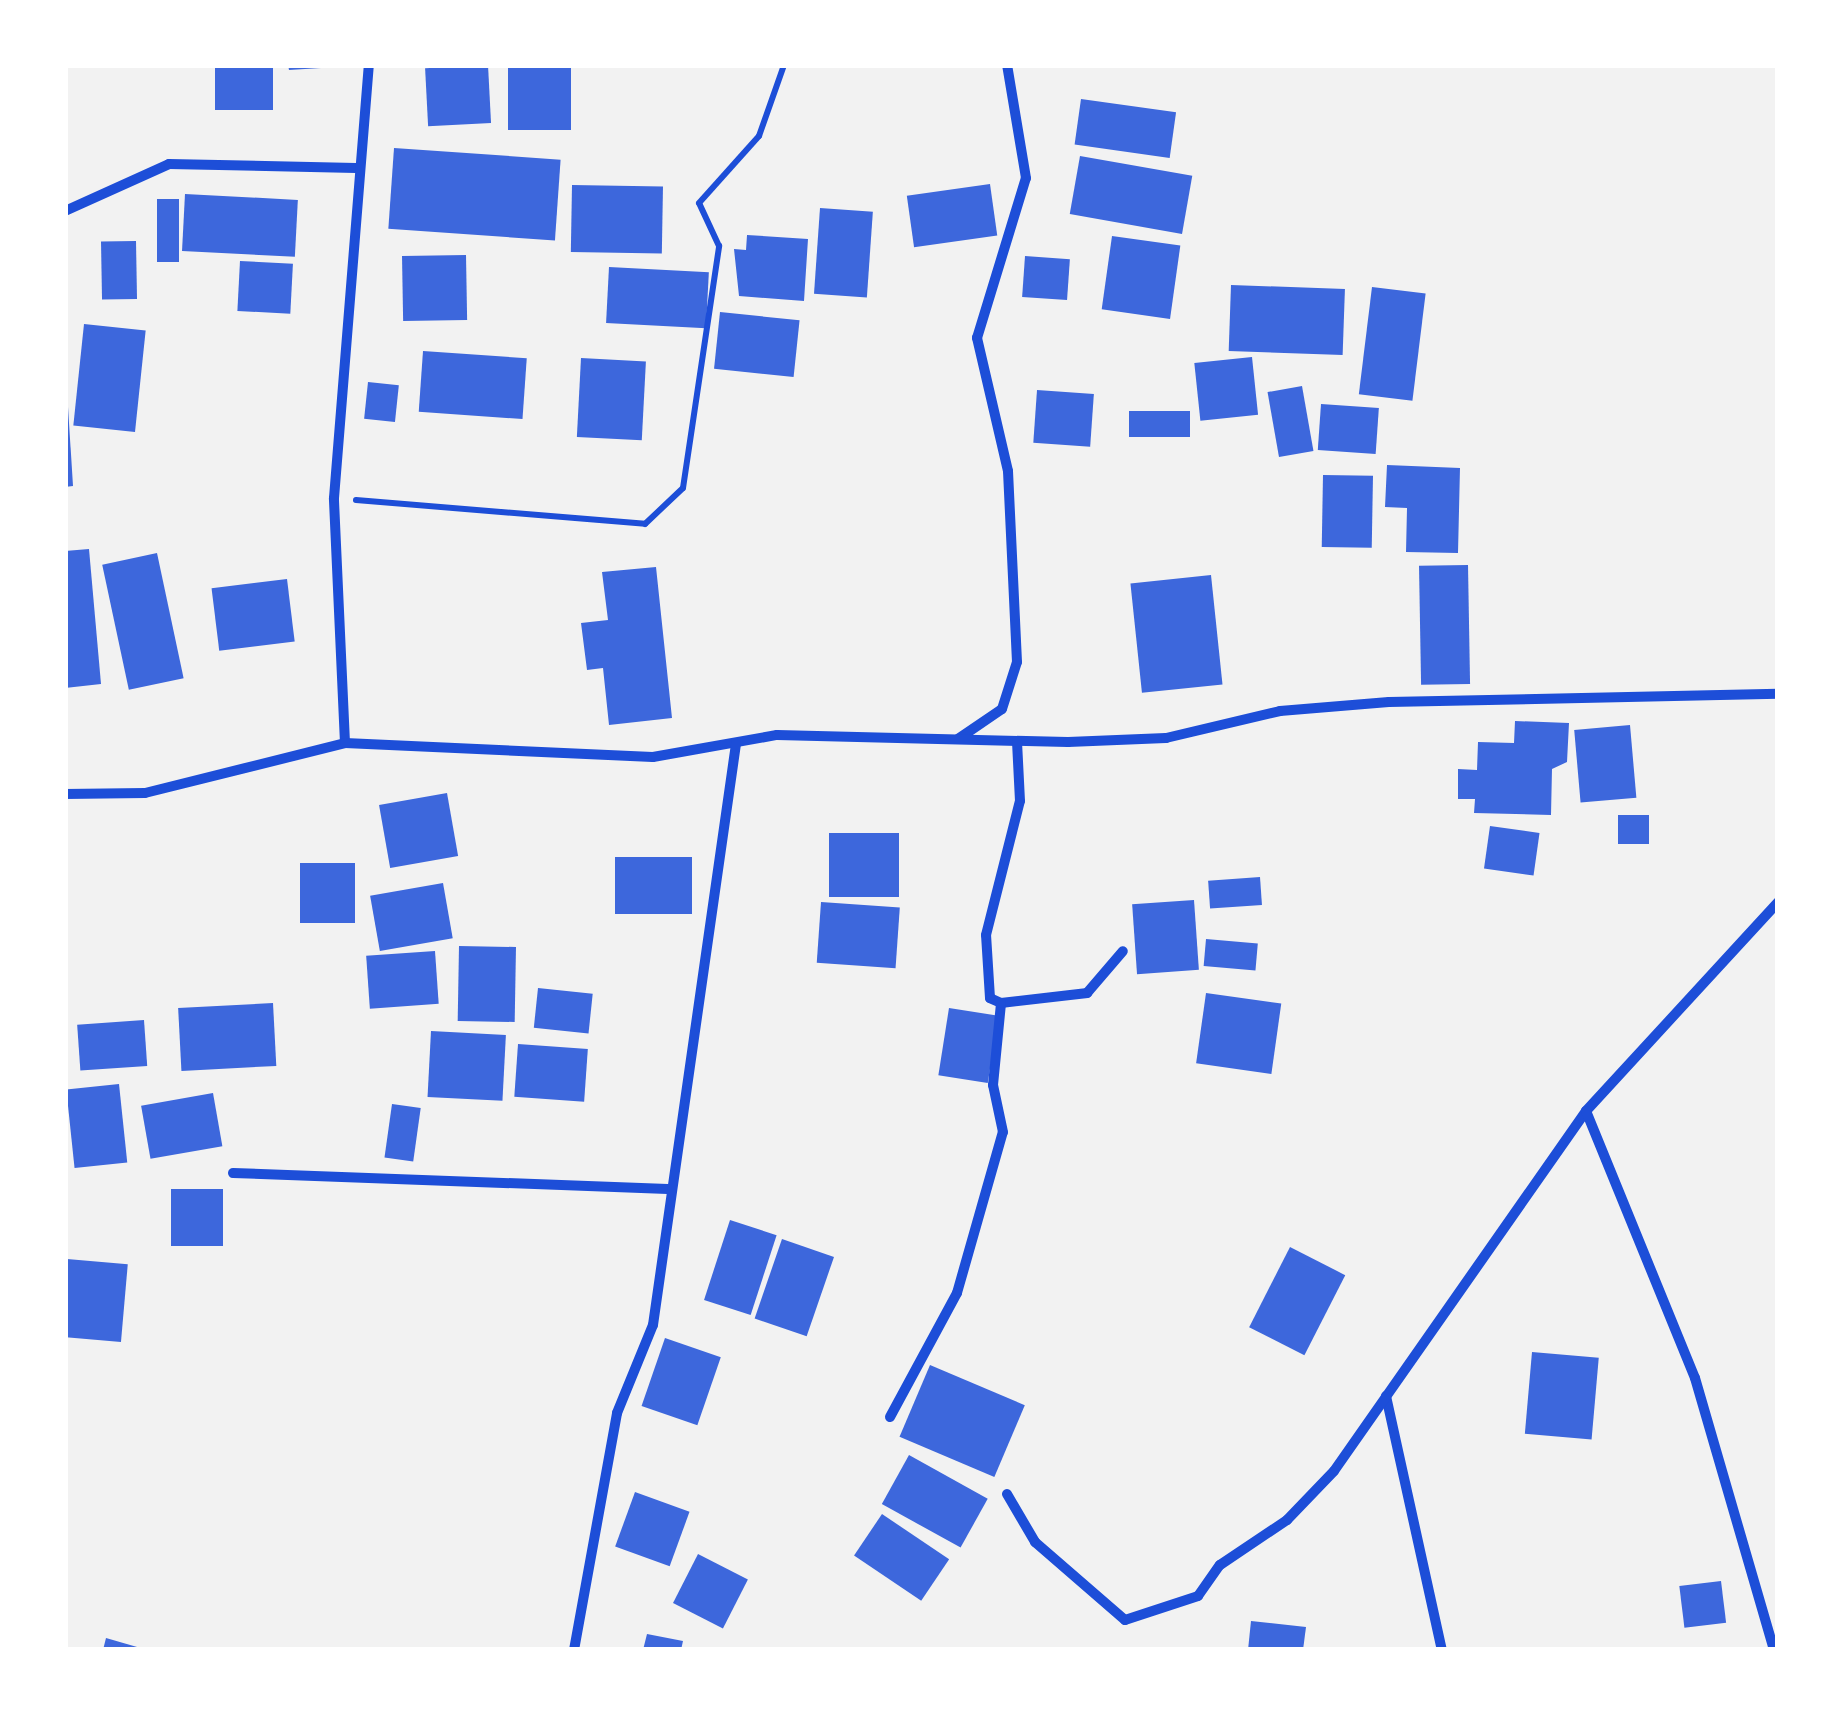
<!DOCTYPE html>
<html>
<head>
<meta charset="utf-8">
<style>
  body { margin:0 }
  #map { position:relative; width:1843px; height:1715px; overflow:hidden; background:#f2f2f2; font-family:"PT Serif",serif }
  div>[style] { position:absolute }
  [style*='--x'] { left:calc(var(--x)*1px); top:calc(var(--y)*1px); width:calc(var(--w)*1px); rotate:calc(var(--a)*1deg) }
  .building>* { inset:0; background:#3d67dc; transform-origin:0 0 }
  .path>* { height:6px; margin:-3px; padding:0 3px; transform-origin:3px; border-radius:3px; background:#1d4ed8 }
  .minor>* { height:10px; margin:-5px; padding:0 5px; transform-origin:5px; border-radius:5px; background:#1d4ed8 }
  span { translate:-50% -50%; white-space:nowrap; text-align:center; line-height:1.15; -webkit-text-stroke:10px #fff; paint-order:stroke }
  .frame { position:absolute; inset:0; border:68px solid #fff; pointer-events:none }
</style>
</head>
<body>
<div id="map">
  <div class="building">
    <div style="left:215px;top:65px;width:58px;height:45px"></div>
    <div style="clip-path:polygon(288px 65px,321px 65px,321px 68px,289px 70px)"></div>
    <div style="left:488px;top:65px;width:58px;height:63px;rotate:87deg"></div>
    <div style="left:508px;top:65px;width:63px;height:65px"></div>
    <div style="left:1081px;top:99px;width:96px;height:46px;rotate:8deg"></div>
    <div style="left:394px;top:148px;width:167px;height:81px;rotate:4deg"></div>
    <div style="left:1080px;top:156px;width:114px;height:59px;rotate:10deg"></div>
    <div style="left:990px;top:184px;width:52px;height:84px;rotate:82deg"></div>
    <div style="left:572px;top:185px;width:91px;height:67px;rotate:1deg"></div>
    <div style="left:185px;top:194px;width:113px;height:57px;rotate:3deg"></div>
    <div style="left:157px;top:199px;width:22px;height:63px"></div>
    <div style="left:820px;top:208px;width:53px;height:86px;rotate:4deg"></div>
    <div style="clip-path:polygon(747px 235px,808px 239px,804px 301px,739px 296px,734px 249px,746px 250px)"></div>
    <div style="left:1112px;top:236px;width:69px;height:74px;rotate:8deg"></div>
    <div style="left:136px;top:241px;width:58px;height:35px;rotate:89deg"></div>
    <div style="left:466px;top:255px;width:65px;height:64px;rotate:89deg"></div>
    <div style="left:1025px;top:256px;width:45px;height:41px;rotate:4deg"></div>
    <div style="left:240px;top:261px;width:53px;height:50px;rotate:3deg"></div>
    <div style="left:609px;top:267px;width:100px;height:56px;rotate:3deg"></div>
    <div style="left:1231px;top:285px;width:114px;height:66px;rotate:2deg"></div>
    <div style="left:1372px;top:287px;width:54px;height:108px;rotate:7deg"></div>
    <div style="left:720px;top:312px;width:80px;height:57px;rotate:6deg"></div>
    <div style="left:84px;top:324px;width:62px;height:102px;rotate:6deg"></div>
    <div style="left:423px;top:351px;width:104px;height:61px;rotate:4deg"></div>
    <div style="left:1252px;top:357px;width:58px;height:58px;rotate:84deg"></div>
    <div style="left:581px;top:358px;width:65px;height:79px;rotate:3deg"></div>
    <div style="left:368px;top:382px;width:31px;height:37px;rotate:6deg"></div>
    <div style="left:1302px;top:386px;width:66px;height:35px;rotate:80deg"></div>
    <div style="left:1037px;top:390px;width:57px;height:53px;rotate:4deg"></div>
    <div style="left:1321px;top:404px;width:58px;height:46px;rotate:4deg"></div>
    <div style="clip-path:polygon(68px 407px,73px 486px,65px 487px,65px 408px)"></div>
    <div style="left:1129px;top:411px;width:61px;height:26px"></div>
    <div style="clip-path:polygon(1387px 465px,1460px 468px,1458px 553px,1406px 552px,1407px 508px,1385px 507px)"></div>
    <div style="left:1323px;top:475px;width:50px;height:72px;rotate:1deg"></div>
    <div style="clip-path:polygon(89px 549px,101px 684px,65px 688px,65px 551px)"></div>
    <div style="left:157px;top:553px;width:128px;height:56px;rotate:78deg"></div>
    <div style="left:1468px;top:565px;width:119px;height:49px;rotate:89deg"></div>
    <div style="clip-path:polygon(656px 567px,672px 718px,609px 725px,603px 668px,587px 670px,581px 623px,608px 620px,602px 572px)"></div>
    <div style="left:1211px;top:575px;width:110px;height:81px;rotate:84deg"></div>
    <div style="left:287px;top:579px;width:63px;height:76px;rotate:83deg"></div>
    <div style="clip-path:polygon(1515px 721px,1569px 723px,1567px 762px,1552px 769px,1551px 815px,1474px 813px,1475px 799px,1458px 799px,1458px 769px,1477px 770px,1478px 742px,1514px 743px)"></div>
    <div style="left:1630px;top:725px;width:73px;height:56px;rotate:85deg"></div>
    <div style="left:447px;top:793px;width:64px;height:69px;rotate:80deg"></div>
    <div style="left:1618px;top:815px;width:31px;height:29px"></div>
    <div style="left:1490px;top:826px;width:50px;height:43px;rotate:8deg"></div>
    <div style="left:829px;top:833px;width:70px;height:64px"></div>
    <div style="left:692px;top:857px;width:57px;height:77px;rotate:90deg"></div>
    <div style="left:300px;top:863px;width:55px;height:60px"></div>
    <div style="left:1260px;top:877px;width:28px;height:52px;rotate:86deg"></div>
    <div style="left:443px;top:883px;width:56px;height:74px;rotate:80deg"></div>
    <div style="left:1194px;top:900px;width:70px;height:62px;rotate:86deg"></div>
    <div style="left:821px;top:902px;width:79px;height:61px;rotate:4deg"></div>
    <div style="left:1206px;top:939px;width:52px;height:27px;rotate:5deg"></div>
    <div style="left:459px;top:946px;width:57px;height:75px;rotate:1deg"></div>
    <div style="left:435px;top:951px;width:53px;height:69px;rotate:86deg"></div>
    <div style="left:538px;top:988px;width:55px;height:40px;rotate:6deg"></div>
    <div style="left:1206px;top:993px;width:76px;height:71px;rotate:8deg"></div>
    <div style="left:273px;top:1003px;width:63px;height:95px;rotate:87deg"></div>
    <div style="left:949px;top:1008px;width:50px;height:68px;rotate:9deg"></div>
    <div style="left:144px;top:1020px;width:46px;height:67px;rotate:86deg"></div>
    <div style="left:431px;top:1031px;width:75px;height:66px;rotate:3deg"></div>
    <div style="left:518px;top:1044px;width:70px;height:53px;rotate:4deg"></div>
    <div style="left:119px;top:1084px;width:79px;height:53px;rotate:84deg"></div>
    <div style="left:213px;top:1093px;width:54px;height:73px;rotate:80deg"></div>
    <div style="left:392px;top:1104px;width:29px;height:54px;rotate:8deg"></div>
    <div style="left:171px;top:1189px;width:52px;height:57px"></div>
    <div style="left:730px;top:1220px;width:49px;height:84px;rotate:18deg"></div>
    <div style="left:782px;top:1239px;width:55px;height:84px;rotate:19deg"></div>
    <div style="left:1290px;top:1247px;width:62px;height:90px;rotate:27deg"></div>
    <div style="left:67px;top:1259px;width:61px;height:78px;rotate:5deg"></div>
    <div style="left:665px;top:1338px;width:59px;height:72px;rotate:19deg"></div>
    <div style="left:1532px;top:1352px;width:67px;height:82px;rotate:5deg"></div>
    <div style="left:930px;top:1365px;width:103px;height:78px;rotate:23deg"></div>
    <div style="left:909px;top:1455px;width:90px;height:56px;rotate:29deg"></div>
    <div style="left:635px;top:1492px;width:58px;height:58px;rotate:20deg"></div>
    <div style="left:882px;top:1514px;width:81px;height:50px;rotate:34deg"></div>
    <div style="left:698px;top:1554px;width:56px;height:55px;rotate:27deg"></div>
    <div style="left:1721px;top:1581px;width:42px;height:42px;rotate:83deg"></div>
    <div style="clip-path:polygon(1251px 1621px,1306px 1627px,1303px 1650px,1248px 1650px)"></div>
    <div style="clip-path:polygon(647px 1634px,683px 1641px,681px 1650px,643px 1650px)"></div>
    <div style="clip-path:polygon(106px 1638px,144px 1649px,144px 1650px,103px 1650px)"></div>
  </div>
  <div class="path">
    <div style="--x:356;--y:500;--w:290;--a:4.7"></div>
    <div style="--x:645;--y:524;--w:52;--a:-43.5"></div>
    <div style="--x:683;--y:488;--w:245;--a:-81.5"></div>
    <div style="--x:719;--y:246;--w:47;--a:-114.9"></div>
    <div style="--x:699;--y:203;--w:90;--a:-48.2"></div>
    <div style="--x:759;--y:136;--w:75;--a:-70.6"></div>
  </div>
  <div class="minor">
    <div style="--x:65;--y:211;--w:114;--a:-24.3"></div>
    <div style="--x:169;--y:164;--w:187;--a:1.2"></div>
    <div style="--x:958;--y:739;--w:53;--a:-34.3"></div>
    <div style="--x:1002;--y:709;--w:49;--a:-72.3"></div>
    <div style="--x:1017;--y:662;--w:191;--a:-92.7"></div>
    <div style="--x:1008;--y:471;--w:137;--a:-103.1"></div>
    <div style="--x:977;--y:338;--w:167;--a:-73"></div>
    <div style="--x:1026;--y:178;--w:115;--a:-99.5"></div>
    <div style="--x:345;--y:743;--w:245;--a:-92.6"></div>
    <div style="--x:334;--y:498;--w:434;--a:-85.4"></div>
    <div style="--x:65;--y:794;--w:80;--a:-0.7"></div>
    <div style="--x:145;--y:793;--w:206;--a:-14"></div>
    <div style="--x:345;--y:743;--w:308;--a:2.6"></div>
    <div style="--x:653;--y:757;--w:126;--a:-10.1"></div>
    <div style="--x:777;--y:735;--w:291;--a:1.4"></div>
    <div style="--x:1068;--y:742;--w:98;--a:-2.3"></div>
    <div style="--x:1166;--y:738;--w:117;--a:-13.3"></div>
    <div style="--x:1280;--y:711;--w:109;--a:-4.7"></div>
    <div style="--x:1389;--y:702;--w:389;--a:-1.2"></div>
    <div style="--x:1001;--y:1003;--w:87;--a:-6.6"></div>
    <div style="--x:1087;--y:993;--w:55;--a:-49.4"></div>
    <div style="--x:1586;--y:1111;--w:284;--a:-47.4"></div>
    <div style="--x:233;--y:1173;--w:435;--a:2.1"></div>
    <div style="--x:1386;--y:1396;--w:260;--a:77.6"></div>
    <div style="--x:890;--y:1417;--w:141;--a:-61.6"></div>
    <div style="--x:957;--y:1293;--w:167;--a:-74.1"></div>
    <div style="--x:1003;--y:1132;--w:48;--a:-102"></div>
    <div style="--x:993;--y:1085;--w:82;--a:-84.4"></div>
    <div style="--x:1001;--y:1003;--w:12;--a:-156"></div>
    <div style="--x:990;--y:998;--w:63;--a:-93.6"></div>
    <div style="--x:986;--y:935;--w:138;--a:-75.8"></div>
    <div style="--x:1020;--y:801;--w:60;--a:-92.9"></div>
    <div style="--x:1007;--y:1494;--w:56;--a:59.7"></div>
    <div style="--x:1035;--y:1542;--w:119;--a:40.9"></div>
    <div style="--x:1125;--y:1620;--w:77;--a:-18.2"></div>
    <div style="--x:1198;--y:1596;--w:38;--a:-55"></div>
    <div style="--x:1220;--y:1565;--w:81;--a:-33.9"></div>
    <div style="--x:1287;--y:1520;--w:68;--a:-46.2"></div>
    <div style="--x:1334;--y:1471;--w:439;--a:-55"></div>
    <div style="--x:1586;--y:1111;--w:288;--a:67.8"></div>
    <div style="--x:1695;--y:1378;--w:283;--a:73.8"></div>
    <div style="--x:574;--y:1650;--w:241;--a:-79.7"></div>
    <div style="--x:617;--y:1413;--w:95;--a:-67.8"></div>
    <div style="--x:653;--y:1325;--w:587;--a:-81.87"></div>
  </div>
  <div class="frame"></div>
</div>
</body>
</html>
